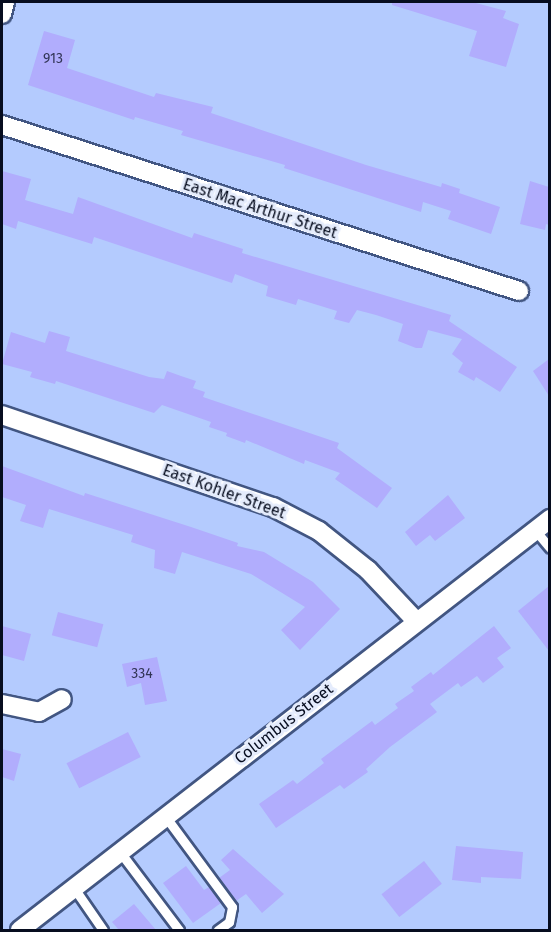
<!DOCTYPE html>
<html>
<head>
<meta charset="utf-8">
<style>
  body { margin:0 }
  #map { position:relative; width:551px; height:932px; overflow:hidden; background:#b4cbfe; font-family:"Fira Sans",sans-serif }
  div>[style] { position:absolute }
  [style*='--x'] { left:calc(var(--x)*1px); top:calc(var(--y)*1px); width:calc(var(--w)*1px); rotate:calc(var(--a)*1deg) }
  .building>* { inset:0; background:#b1adfd; transform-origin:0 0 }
  .roads { filter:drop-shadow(2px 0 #425682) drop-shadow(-2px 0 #425682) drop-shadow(0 2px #425682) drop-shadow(0 -2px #425682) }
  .service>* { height:9px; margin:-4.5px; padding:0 4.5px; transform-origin:4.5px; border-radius:4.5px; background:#fff }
  .minor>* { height:18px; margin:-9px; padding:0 9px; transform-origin:9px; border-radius:9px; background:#fff }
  span { translate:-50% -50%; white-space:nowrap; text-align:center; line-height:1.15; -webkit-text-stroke:6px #e5ecfc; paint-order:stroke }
  .number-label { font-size:14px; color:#323556 }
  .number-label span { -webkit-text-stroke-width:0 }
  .street-label { font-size:16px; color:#070d1f }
  .frame { position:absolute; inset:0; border:3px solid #070d1f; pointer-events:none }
</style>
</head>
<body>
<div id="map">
  <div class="building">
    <div style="clip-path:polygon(392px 2px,472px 2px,506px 11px,503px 18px,519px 24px,506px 67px,469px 56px,477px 31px,392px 5px)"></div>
    <div style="clip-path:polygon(44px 31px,75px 40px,67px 68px,154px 97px,156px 93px,213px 107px,211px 113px,366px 165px,441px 187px,442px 183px,460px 189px,459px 193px,500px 207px,491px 234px,448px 219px,451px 211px,423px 202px,421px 212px,284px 168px,285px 165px,181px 135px,183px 131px,135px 117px,134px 120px,28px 85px)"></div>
    <div style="clip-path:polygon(2px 171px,31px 179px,25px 200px,73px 214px,78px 197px,192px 238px,194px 233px,243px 249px,242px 253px,451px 315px,449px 321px,517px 367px,500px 392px,476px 377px,474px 381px,458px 372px,463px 363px,452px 354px,462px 339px,428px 330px,422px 348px,416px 348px,398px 341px,403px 324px,376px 315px,357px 310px,349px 323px,334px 319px,337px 311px,298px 299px,296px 305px,266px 296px,268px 286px,235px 274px,232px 283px,94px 237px,92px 244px,18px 221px,16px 229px,2px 224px)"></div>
    <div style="clip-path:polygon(530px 181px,549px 187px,549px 225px,546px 224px,545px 230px,520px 224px)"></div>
    <div style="clip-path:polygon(49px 331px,70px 337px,66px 351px,149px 377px,164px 379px,167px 371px,181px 376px,196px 381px,193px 388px,205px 392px,203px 397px,339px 443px,337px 448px,392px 488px,377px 508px,335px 479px,340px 473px,305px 460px,304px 464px,246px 440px,245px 443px,226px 436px,227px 433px,209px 427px,211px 422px,162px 405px,154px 413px,56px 381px,55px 384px,30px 377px,32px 372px,2px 364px,11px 332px,45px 343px)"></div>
    <div style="clip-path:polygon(549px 359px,549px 396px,533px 371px)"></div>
    <div style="clip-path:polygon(2px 466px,84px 496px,85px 493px,191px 527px,238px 543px,237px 546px,264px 552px,313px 582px,340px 609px,300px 650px,281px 630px,305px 607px,251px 574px,182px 552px,175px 574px,154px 568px,155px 550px,131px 542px,133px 535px,49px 509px,43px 528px,20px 521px,26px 505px,2px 497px)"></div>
    <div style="clip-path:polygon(448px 495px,465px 518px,435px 541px,430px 535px,416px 546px,405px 532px)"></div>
    <div style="clip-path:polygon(549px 586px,549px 651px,518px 611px)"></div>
    <div style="left:58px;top:612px;width:47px;height:24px;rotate:15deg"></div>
    <div style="clip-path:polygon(2px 626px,31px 634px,24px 661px,2px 655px)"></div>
    <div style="clip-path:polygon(494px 626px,511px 648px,497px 658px,504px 667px,483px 683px,477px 676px,461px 687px,458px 683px,430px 704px,437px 712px,390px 747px,366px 769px,368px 772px,344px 789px,340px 785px,276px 828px,259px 804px,293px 780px,297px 784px,324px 763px,321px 759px,372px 721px,375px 725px,398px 708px,395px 704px,414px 691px,411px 687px,431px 672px,433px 675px)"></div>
    <div style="clip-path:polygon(157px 657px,167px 701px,145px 705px,141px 683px,127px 687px,122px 664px)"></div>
    <div style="left:128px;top:732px;width:28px;height:69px;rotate:63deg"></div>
    <div style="clip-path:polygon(2px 749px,21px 754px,14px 781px,2px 777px)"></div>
    <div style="clip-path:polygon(456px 846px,523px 852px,521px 879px,481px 877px,481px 883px,452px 880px)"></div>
    <div style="clip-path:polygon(233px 849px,284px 894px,262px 913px,246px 894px,236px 901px,219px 878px,230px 870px,221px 860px)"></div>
    <div style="left:424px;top:861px;width:29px;height:54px;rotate:52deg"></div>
    <div style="clip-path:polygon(186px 866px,204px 890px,209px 887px,221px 903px,193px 923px,163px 883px)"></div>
    <div style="clip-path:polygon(134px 904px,156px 930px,119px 930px,112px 922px)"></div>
  </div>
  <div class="roads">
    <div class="service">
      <div style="--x:535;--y:530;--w:23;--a:50"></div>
      <div style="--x:165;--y:816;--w:113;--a:53.6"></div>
      <div style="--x:232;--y:907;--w:15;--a:101"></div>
      <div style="--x:229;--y:922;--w:14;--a:144"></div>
      <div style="--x:120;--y:852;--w:98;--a:52.9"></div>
      <div style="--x:74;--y:888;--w:51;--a:55.4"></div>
    </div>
    <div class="minor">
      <div style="--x:2;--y:14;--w:12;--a:-76"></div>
      <div style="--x:2;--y:125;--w:543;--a:17.8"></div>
      <div style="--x:2;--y:415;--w:286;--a:18.8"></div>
      <div style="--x:273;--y:507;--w:52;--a:27.6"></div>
      <div style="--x:319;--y:531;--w:63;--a:38.5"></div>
      <div style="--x:368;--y:570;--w:70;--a:46.7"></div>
      <div style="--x:2;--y:704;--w:38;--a:12"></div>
      <div style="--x:39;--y:712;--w:26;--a:-29"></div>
      <div style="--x:20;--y:930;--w:671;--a:-37.79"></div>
    </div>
  </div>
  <div class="number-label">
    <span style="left:53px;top:59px">913</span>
    <span style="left:142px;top:674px">334</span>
  </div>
  <div class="street-label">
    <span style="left:260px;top:209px;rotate:18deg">East Mac Arthur Street</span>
    <span style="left:224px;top:492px;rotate:20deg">East Kohler Street</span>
    <span style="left:284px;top:724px;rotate:-38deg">Columbus Street</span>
  </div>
  <div class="frame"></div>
</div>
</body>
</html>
